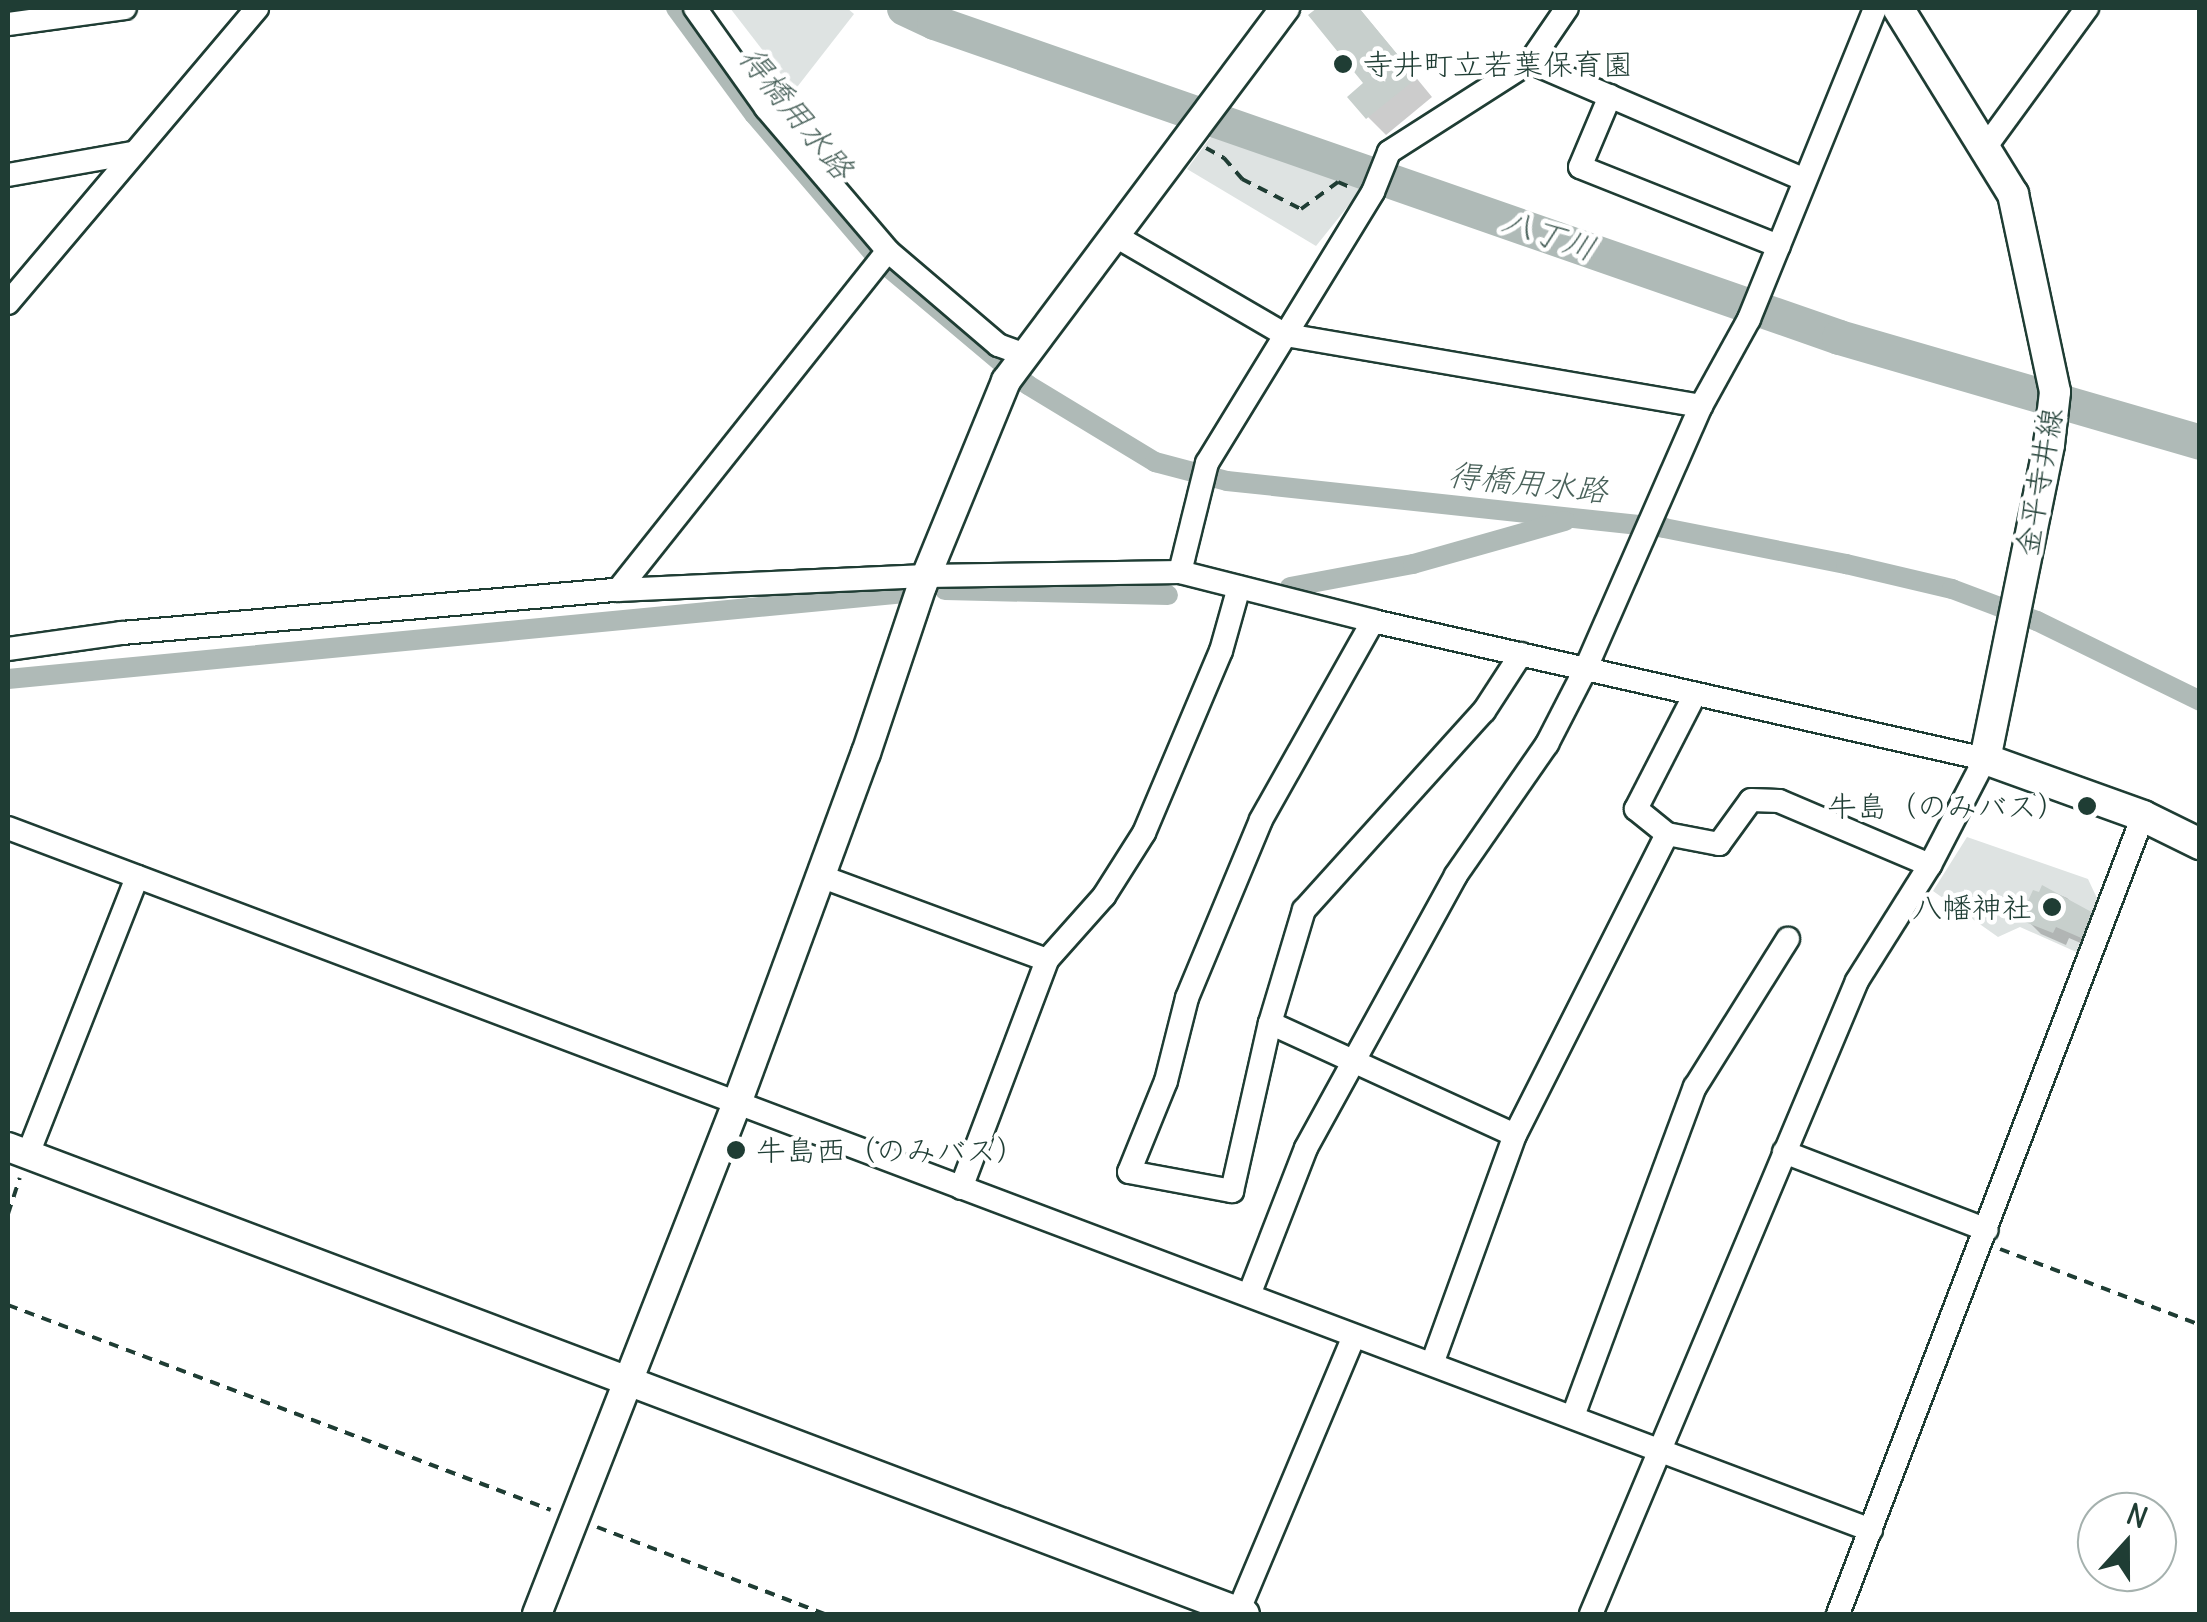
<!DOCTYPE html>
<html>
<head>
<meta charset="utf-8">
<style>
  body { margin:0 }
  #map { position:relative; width:2207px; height:1622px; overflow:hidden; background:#fff; font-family:Delius,"Klee One",sans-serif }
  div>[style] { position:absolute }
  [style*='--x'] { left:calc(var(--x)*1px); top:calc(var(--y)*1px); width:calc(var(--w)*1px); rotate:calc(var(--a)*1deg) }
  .green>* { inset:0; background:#dee3e2 }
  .shadow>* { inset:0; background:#0003 }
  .canal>* { height:20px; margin:-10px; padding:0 10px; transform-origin:10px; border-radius:10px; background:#afbab7 }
  .river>* { height:35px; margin:-17.5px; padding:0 17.5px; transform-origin:17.5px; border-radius:17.5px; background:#afbab7 }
  .building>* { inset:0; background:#c7cfcc }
  .path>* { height:4px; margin-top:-2px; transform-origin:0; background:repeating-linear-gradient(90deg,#1f3d34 0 10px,transparent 0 18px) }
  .roads { filter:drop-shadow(2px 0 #1f3d34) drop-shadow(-2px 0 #1f3d34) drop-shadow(0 2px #1f3d34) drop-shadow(0 -2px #1f3d34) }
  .minor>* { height:22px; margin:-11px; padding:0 11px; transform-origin:11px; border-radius:11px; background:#fff }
  .tertiary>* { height:28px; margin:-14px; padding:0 14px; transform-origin:14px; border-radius:14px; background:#fff }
  .secondary>* { height:30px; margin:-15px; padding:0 15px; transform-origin:15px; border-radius:15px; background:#fff }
  .dots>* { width:28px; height:28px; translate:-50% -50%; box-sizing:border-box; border:5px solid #fff; border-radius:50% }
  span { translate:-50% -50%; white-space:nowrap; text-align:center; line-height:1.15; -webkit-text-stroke:9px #fff; paint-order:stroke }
  .poi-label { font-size:30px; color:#1f3d34 }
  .left { translate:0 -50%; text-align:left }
  .right { translate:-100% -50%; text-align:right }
  .street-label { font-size:30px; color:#1f3d34 }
  .water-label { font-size:32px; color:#4a625b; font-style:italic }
  .frame { position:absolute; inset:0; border:10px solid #1f3d34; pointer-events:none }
  .north { position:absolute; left:2077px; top:1492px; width:100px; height:100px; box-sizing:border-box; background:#fff; border:2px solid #a5b1ae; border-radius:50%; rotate:21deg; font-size:28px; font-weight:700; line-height:40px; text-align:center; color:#1f3d34 }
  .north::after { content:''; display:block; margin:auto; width:35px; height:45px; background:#1f3d34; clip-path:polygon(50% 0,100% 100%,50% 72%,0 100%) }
</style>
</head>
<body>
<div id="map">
  <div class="green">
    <div style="clip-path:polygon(730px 8px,847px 8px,854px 14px,794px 91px)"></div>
    <div style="clip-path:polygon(1216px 130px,1365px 185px,1316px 246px,1187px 169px)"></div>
    <div style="clip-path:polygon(1967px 837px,2088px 879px,2103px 911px,2083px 955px,2020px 927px,1998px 937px,1933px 891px)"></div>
  </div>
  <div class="shadow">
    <div style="clip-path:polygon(1321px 8px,1359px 8px,1432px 97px,1386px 135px,1368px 117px,1366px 84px,1311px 16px)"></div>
    <div style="clip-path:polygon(2043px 888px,2067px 898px,2078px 909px,2099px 951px,2069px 938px,2066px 945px,2041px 934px,2028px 921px)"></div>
  </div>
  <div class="canal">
    <div style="--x:676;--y:8;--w:132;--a:53.7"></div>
    <div style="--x:754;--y:114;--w:183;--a:49.4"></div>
    <div style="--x:888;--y:267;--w:183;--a:40.1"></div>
    <div style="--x:1028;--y:385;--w:149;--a:31.2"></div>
    <div style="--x:1155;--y:462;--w:74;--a:14.8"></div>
    <div style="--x:1227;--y:481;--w:440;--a:6.1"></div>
    <div style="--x:1664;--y:528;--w:186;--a:11.2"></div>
    <div style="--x:1846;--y:564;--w:109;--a:13.3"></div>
    <div style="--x:1952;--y:589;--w:91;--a:20.6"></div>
    <div style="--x:2037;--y:621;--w:182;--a:26.1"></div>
    <div style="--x:1290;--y:587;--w:125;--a:-10.6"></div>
    <div style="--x:1413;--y:564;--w:158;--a:-15.8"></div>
    <div style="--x:945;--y:590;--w:223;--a:1.3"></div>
    <div style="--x:8;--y:679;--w:901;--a:-5.48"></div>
  </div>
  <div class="river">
    <div style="--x:904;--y:8;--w:33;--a:25"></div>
    <div style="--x:934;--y:22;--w:958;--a:19.19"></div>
    <div style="--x:1839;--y:337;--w:376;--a:16.2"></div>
  </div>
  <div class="building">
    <div style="clip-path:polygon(1317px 8px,1359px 8px,1417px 78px,1366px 119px,1347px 97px,1363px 83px,1308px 15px)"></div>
    <div style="clip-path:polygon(2042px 885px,2097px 915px,2086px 940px,2056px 927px,2053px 933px,2025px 922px,2029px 915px,2023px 912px,2033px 890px,2039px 892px)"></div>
  </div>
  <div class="path">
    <div style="--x:1206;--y:148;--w:21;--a:29"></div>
    <div style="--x:1224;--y:158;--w:28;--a:49"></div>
    <div style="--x:1242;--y:179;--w:66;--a:27"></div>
    <div style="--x:1301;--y:209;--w:46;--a:-36.1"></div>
    <div style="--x:1338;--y:182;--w:15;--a:23"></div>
    <div style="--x:8;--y:1214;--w:38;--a:-72"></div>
    <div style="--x:2000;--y:1249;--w:214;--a:20.8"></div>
    <div style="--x:8;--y:1305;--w:580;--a:20.68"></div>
    <div style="--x:597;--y:1527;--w:244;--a:20.9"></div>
  </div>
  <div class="roads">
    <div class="minor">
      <div style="--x:695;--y:8;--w:123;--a:54.6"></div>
      <div style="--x:766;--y:108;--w:188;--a:49.5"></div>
      <div style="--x:888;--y:251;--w:145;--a:40.5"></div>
      <div style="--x:998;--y:345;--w:27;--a:20"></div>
      <div style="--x:8;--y:24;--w:118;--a:-7.8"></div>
      <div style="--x:1530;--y:62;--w:299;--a:23.2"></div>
      <div style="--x:1610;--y:96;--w:77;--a:112.9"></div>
      <div style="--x:1580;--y:167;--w:214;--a:21.7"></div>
      <div style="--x:1987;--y:145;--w:170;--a:-53.9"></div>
      <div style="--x:8;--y:175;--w:127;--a:-10"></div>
      <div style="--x:1114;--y:235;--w:199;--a:30.2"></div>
      <div style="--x:1286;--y:335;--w:421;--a:9.7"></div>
      <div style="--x:8;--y:303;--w:386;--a:-49.8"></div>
      <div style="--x:1180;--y:572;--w:112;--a:-76.1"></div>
      <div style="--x:1207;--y:463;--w:318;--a:-58.5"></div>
      <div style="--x:1373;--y:192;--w:43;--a:-68.2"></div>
      <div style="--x:1389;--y:152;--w:167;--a:-32.6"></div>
      <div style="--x:1530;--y:62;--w:65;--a:-55.6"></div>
      <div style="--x:618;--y:590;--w:433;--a:-51.5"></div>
      <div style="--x:1373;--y:621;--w:228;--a:119.4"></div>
      <div style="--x:1261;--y:820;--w:193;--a:112.6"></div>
      <div style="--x:1187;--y:998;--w:86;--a:104.2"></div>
      <div style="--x:1166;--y:1081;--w:98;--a:112.1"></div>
      <div style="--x:1129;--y:1172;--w:105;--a:10.5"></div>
      <div style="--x:1232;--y:1191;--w:172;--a:-77.3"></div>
      <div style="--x:1270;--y:1023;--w:118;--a:-73.3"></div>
      <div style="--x:1304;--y:910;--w:268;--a:-47.9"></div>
      <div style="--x:1484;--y:711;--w:68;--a:-57"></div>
      <div style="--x:8;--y:649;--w:115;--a:-8"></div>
      <div style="--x:122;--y:633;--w:498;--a:-5"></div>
      <div style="--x:618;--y:590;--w:308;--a:-2.6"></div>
      <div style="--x:926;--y:576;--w:254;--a:-0.9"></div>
      <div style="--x:1180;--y:572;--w:199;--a:14.2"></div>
      <div style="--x:1373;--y:621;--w:627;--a:12.71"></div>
      <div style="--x:1985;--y:759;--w:119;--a:117.4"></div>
      <div style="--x:1930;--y:865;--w:137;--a:122.2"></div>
      <div style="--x:1857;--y:981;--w:687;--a:112.79"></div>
      <div style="--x:8;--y:828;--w:1991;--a:20.65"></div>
      <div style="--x:1667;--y:834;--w:53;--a:10.9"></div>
      <div style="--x:1719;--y:844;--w:54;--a:-54"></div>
      <div style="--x:1751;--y:800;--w:28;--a:2"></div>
      <div style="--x:1779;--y:801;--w:164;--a:23"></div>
      <div style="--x:820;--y:876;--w:242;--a:20.3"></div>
      <div style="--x:1270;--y:1023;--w:269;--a:24.6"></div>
      <div style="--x:1784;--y:1152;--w:217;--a:21"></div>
      <div style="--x:28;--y:1154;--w:298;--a:-68.5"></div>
      <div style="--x:961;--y:1188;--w:244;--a:-69.3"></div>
      <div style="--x:1047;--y:960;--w:86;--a:-48.3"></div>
      <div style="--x:1104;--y:896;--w:75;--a:-57.6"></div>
      <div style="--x:1144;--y:833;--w:198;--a:-67.1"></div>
      <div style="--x:1221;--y:651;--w:66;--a:-74.3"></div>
      <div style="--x:1249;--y:1295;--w:158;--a:-68.8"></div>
      <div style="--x:1306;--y:1148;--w:311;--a:-61.2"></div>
      <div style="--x:1456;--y:875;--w:160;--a:-55.2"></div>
      <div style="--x:1547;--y:744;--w:83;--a:-62.8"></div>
      <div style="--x:1585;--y:670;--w:288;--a:-66.3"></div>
      <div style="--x:1701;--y:406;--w:99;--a:-61.1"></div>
      <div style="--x:1749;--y:319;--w:336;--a:-67.9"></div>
      <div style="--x:1432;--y:1364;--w:244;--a:-70.1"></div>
      <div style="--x:1515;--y:1135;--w:337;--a:-63.2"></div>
      <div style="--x:1667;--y:834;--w:40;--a:-141"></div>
      <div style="--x:1636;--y:809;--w:129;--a:-62.8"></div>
      <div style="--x:1573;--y:1416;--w:351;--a:-69.7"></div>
      <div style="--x:1695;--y:1087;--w:175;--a:-57.9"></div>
      <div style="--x:1238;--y:1612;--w:299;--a:-67.2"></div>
      <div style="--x:1838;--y:1614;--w:854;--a:-69.08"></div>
    </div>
    <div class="tertiary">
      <div style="--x:8;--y:1147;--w:1322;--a:20.68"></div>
      <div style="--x:537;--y:1614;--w:549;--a:-68.63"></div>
      <div style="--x:737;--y:1103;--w:373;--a:-69.8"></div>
      <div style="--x:866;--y:753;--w:176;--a:-71.5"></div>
      <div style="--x:922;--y:586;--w:222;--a:-67.7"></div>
      <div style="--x:1006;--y:381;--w:466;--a:-53.2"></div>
    </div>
    <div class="secondary">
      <div style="--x:1898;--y:8;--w:219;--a:58.3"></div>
      <div style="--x:2013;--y:194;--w:202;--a:78"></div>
      <div style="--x:2055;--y:392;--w:53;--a:96.5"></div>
      <div style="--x:2049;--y:445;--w:320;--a:101.5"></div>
      <div style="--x:1985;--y:759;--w:168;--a:19.8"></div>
      <div style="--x:2143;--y:816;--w:64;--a:26.2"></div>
    </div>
  </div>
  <div class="dots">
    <div style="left:1343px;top:64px;background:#1f3d34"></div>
    <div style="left:2087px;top:806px;background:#1f3d34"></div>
    <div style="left:2052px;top:907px;background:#1f3d34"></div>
    <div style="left:736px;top:1150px;background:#1f3d34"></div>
  </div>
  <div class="poi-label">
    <span class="left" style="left:1363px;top:64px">寺井町立若葉保育園</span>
    <span class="right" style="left:2067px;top:806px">牛島（のみバス）</span>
    <span class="right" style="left:2032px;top:907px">八幡神社</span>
    <span class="left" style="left:756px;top:1150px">牛島西（のみバス）</span>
  </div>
  <div class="street-label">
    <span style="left:2039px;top:482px;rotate:-80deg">金平寺井線</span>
  </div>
  <div class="water-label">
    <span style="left:796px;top:113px;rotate:51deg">得橋用水路</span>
    <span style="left:1549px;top:235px;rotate:19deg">八丁川</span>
    <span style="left:1528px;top:483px;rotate:6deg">得橋用水路</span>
  </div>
  <div class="frame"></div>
  <div class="north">N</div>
</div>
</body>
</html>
